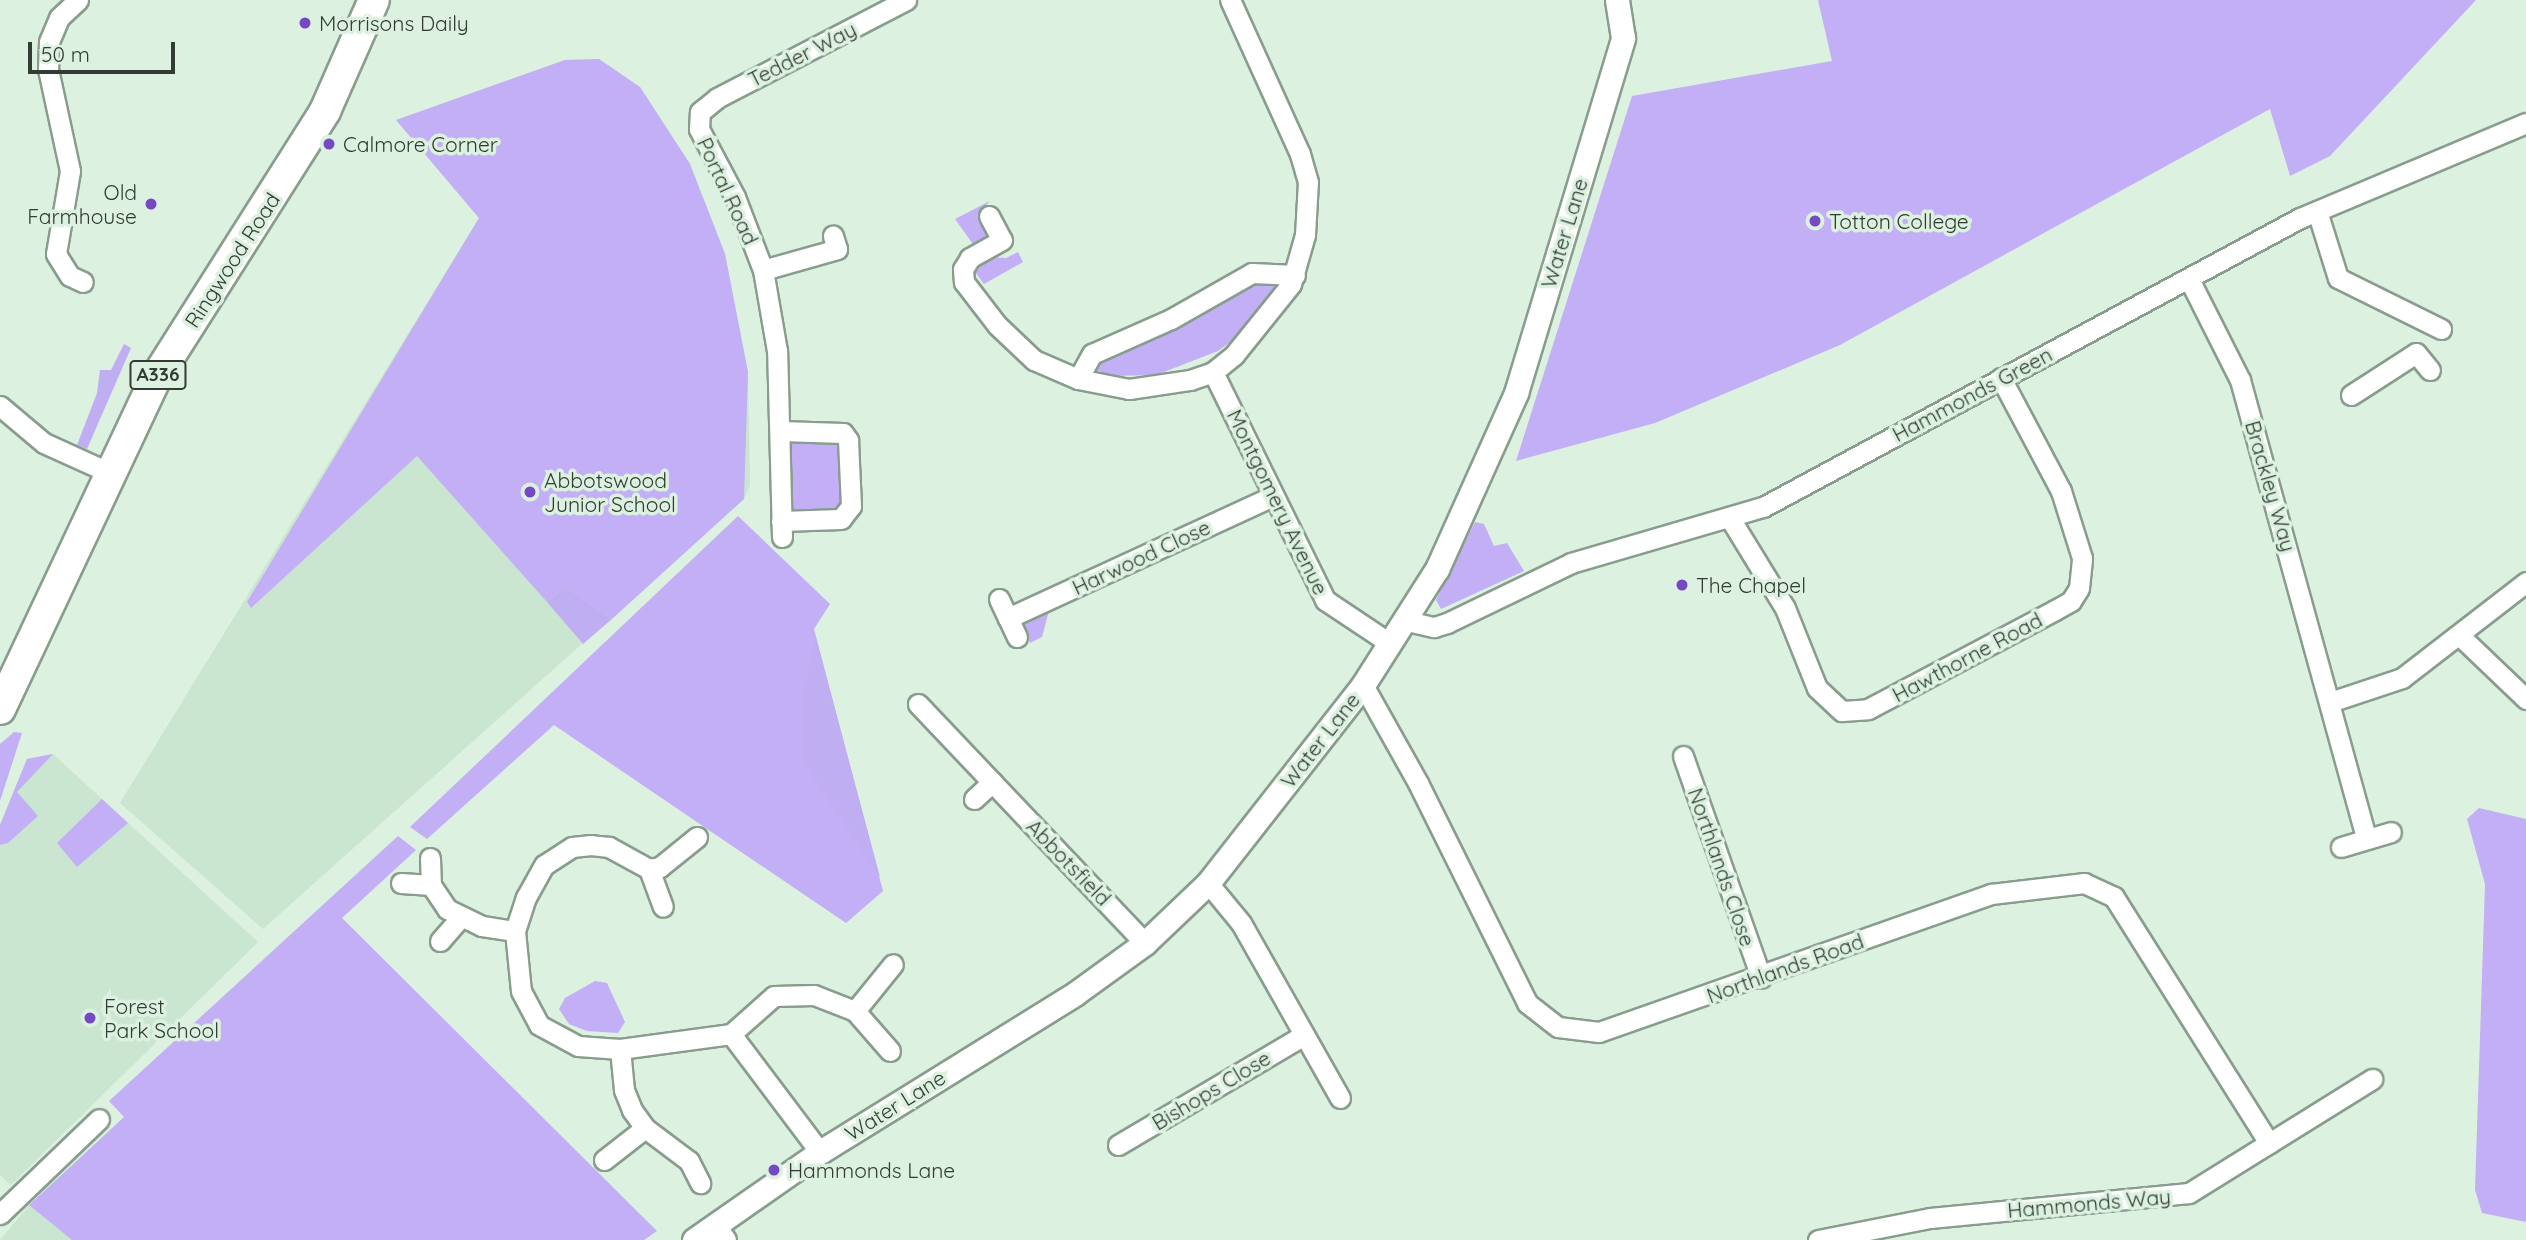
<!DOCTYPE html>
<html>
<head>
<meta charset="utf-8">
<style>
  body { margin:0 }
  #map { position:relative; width:2526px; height:1240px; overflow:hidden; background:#dcf1e0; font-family:Quicksand,sans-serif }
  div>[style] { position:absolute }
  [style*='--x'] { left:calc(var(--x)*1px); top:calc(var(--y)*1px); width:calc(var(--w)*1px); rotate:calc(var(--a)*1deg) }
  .built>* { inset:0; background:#cae5d0 }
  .green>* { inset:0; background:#c2aff6 }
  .forest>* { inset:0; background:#c0aef3 }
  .roads { filter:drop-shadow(2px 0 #889d8d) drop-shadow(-2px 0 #889d8d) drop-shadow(0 2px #889d8d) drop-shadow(0 -2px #889d8d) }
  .minor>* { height:19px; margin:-9.5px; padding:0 9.5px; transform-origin:9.5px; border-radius:9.5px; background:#fff }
  .tertiary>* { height:23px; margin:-11.5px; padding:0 11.5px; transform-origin:11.5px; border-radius:11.5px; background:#fff }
  .primary>* { height:30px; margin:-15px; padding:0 15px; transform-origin:15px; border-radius:15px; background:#fff }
  .dots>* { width:19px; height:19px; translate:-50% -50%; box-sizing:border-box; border:4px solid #dcf1e0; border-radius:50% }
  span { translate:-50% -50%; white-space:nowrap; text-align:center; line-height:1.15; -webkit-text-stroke:7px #dcf1e0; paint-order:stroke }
  .shield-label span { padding:2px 5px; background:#dcf1e0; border:2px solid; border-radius:5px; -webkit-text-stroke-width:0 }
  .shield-label { font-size:19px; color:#323b34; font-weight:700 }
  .poi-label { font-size:21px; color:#323b34 }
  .left { translate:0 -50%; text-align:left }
  .right { translate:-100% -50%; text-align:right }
  .street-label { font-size:21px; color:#323b34 }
  .scale { position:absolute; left:28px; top:42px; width:147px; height:32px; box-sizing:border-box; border:4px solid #323b34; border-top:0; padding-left:9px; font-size:21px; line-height:24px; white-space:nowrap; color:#323b34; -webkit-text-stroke:5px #dcf1e0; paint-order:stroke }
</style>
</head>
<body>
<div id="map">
  <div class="built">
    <div style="clip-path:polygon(599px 59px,640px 87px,690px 164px,725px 254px,748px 372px,750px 486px,744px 499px,263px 929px,120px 803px,479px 218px,396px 120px,565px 60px)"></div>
    <div style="clip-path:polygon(53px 754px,258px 942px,11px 1185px,0 1175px,0 825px,27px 759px)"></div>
    <div style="clip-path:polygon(29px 1205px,72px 1240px,0 1240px)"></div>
  </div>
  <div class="green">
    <div style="clip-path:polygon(1818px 0,2476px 0,2330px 156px,2290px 176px,2270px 109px,1840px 345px,1655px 423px,1516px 461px,1632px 96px,1832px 61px)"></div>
    <div style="clip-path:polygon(599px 59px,640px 87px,690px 164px,725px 254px,748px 372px,744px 499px,612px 619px,565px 586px,547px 602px,417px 456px,251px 608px,247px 602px,479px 218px,396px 120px,565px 60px)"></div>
    <div style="clip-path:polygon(990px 201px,980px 212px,988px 238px,975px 247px,955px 219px)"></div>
    <div style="clip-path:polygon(1018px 252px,1023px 262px,984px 284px,975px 272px,987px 257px,1006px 258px)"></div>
    <div style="clip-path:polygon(1254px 281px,1273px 282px,1275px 289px,1237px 337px,1218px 351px,1156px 375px,1107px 376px,1097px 370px,1095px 360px)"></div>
    <div style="clip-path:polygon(794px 438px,840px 438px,843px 512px,790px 514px,786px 449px)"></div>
    <div style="clip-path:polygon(738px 516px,830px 604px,814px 629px,883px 891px,846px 923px,554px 725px,427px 839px,410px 827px)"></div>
    <div style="clip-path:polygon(1475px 522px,1484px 524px,1494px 546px,1507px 543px,1524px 571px,1441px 609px,1436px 600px)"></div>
    <div style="clip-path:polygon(1050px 607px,1042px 637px,1030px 643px,1023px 620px)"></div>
    <div style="clip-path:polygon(14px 732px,22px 733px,0 801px,0 744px)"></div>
    <div style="clip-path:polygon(53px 754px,17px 792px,38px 816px,8px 843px,0 845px,0 825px,27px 759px)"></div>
    <div style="clip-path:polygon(102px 799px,128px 823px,77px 867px,57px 843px)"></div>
    <div style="clip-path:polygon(2479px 808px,2526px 819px,2526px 1222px,2482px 1213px,2475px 1190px,2485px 884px,2467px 819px)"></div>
    <div style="clip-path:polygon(398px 836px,416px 850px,342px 918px,657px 1231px,644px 1240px,72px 1240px,29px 1205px,124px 1117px,109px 1101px)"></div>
    <div style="clip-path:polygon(595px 981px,607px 983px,625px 1022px,618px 1033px,587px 1031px,569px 1024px,559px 1009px,565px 998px)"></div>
  </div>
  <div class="forest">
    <div style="clip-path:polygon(124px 344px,131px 348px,87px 449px,77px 445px,97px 393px,100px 370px,111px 370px)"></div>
    <div style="clip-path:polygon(565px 586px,612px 619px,583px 644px,547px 602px)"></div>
    <div style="clip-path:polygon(816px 638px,880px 877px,804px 763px,804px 691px)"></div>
  </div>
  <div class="roads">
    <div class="minor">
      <div style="--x:78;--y:0;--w:26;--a:137"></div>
      <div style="--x:59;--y:18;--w:26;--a:113"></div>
      <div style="--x:49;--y:42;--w:27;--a:92"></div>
      <div style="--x:48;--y:69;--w:104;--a:77.8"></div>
      <div style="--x:70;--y:171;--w:84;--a:99.6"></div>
      <div style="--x:56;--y:254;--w:26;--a:58"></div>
      <div style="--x:70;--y:276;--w:14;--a:25"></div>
      <div style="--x:2317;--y:211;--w:70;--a:72.6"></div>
      <div style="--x:2338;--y:278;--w:115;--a:26.3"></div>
      <div style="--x:989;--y:216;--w:27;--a:62"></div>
      <div style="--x:1002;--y:240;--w:37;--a:151"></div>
      <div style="--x:970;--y:258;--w:13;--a:122"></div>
      <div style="--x:963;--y:269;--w:13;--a:86"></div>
      <div style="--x:964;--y:282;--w:54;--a:52.5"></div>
      <div style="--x:997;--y:325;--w:51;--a:43.4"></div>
      <div style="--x:1034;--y:360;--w:48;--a:23.4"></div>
      <div style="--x:1078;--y:379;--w:52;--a:11.1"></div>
      <div style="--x:1129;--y:389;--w:62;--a:-8.4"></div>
      <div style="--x:1190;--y:380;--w:24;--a:-19"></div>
      <div style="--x:1213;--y:372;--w:27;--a:-39"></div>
      <div style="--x:1234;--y:355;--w:91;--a:-51.2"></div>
      <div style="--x:1291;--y:284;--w:51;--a:-74.1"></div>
      <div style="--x:1305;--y:235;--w:53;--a:-86.8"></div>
      <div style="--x:1308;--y:182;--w:29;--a:-106"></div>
      <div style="--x:1300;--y:154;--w:169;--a:-114.4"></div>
      <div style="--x:763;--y:270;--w:77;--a:-15.8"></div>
      <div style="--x:837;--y:249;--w:14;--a:-107"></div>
      <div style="--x:2189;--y:279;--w:113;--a:63.2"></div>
      <div style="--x:2240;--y:380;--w:476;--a:74.6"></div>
      <div style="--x:1213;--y:372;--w:254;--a:63.8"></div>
      <div style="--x:1325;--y:600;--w:79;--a:33.7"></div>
      <div style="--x:1078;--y:379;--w:29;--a:-61"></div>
      <div style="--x:1092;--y:354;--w:86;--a:-23.9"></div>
      <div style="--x:1171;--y:319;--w:93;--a:-29.6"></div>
      <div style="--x:1252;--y:273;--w:43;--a:2.7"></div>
      <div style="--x:2351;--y:395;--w:77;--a:-32.9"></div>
      <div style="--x:2416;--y:353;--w:22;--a:51"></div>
      <div style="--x:0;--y:406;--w:57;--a:40.1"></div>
      <div style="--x:44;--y:443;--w:70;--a:24.4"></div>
      <div style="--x:780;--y:431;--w:63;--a:1.8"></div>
      <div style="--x:843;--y:433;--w:9;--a:54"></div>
      <div style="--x:848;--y:440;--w:66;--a:87.4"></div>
      <div style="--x:851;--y:506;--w:16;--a:128"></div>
      <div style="--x:841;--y:519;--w:60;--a:178.1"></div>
      <div style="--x:1731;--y:520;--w:103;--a:58.5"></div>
      <div style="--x:1785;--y:608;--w:86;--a:68.2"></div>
      <div style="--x:1817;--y:688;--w:34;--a:43"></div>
      <div style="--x:1842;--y:711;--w:26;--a:-4"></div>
      <div style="--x:1868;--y:709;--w:212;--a:-27.9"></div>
      <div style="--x:2055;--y:610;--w:18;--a:-29"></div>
      <div style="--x:2071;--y:601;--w:15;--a:-58"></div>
      <div style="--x:2079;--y:588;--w:30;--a:-84"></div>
      <div style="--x:2082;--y:558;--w:70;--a:-107.4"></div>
      <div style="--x:2061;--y:491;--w:128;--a:-118"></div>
      <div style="--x:782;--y:537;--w:186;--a:-91.5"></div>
      <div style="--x:777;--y:351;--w:82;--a:-99.8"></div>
      <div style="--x:763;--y:270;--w:78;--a:-111"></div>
      <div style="--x:735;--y:197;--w:77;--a:-117.9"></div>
      <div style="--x:699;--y:129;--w:17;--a:-87"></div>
      <div style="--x:700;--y:112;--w:22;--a:-39"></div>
      <div style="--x:717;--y:98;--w:213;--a:-27.4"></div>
      <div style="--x:999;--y:599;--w:21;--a:65"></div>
      <div style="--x:1407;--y:621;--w:28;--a:13"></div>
      <div style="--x:1434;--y:627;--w:14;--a:-17"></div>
      <div style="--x:1447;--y:623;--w:138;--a:-25.8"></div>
      <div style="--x:1571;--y:563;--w:200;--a:-16.3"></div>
      <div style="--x:1763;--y:507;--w:610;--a:-28.29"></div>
      <div style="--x:2300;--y:218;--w:245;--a:-22.8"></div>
      <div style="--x:2459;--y:635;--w:93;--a:43.7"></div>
      <div style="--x:1017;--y:637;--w:21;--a:-115"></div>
      <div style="--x:1008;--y:618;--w:292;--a:-24.7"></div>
      <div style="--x:1363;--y:685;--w:112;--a:60.7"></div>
      <div style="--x:1418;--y:783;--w:246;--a:63.6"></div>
      <div style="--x:1527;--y:1003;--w:39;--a:38"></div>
      <div style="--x:1558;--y:1027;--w:41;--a:7"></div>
      <div style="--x:1599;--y:1032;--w:416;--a:-19.4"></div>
      <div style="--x:1991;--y:894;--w:94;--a:-6.7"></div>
      <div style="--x:2084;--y:883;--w:33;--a:25"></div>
      <div style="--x:2114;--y:897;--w:291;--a:57.8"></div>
      <div style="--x:2330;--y:702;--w:76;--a:-18.4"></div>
      <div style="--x:2402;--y:678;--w:157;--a:-37.7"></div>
      <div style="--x:918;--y:704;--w:330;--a:46.5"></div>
      <div style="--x:1683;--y:756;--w:235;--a:70.6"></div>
      <div style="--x:974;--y:799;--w:25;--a:-43"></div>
      <div style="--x:697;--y:837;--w:48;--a:141"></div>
      <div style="--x:660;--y:867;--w:11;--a:170"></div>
      <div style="--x:649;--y:869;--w:46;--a:-151.2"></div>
      <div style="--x:609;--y:847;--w:18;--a:-174"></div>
      <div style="--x:591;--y:845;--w:19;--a:174"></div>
      <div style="--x:572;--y:847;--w:33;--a:147"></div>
      <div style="--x:544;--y:865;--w:37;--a:119"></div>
      <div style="--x:526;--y:897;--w:36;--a:108"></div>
      <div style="--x:515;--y:931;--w:60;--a:84.3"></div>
      <div style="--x:521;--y:991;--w:38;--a:62"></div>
      <div style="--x:539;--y:1025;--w:44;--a:28.3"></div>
      <div style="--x:578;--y:1046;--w:42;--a:4.1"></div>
      <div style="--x:620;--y:1049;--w:112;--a:-7.7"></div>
      <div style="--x:731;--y:1034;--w:148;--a:53"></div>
      <div style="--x:2341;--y:847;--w:52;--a:-16.7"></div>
      <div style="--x:430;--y:858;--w:27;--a:88"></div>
      <div style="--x:431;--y:885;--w:29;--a:56"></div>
      <div style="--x:447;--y:909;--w:39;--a:26"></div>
      <div style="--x:482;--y:926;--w:33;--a:9"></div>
      <div style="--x:649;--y:869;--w:40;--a:69.8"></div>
      <div style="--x:401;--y:883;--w:30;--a:4"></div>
      <div style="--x:1208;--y:883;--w:52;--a:50.5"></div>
      <div style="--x:1241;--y:923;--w:201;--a:60.5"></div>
      <div style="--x:440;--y:941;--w:30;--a:-49"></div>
      <div style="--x:855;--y:1011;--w:60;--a:-51"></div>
      <div style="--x:731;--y:1034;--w:57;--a:-41.5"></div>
      <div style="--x:774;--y:996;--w:40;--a:-1.4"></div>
      <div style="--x:814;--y:995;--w:44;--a:21.3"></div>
      <div style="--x:855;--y:1011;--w:53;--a:48.8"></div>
      <div style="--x:620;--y:1049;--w:41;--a:84.4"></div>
      <div style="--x:624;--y:1090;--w:22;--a:68"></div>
      <div style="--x:632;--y:1110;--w:22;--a:54"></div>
      <div style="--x:645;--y:1128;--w:55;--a:36.9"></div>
      <div style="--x:689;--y:1161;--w:25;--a:63"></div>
      <div style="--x:1118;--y:1145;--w:216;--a:-30.6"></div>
      <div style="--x:604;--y:1160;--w:52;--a:-38"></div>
      <div style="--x:0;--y:1214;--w:137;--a:-43.8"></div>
      <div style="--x:716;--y:1225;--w:18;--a:56"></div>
      <div style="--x:1818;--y:1240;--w:114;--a:-11.1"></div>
      <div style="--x:1930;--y:1218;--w:260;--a:-5.5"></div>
      <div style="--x:2189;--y:1193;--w:216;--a:-31.9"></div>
    </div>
    <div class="tertiary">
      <div style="--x:694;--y:1240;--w:154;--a:-34.9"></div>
      <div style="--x:820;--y:1152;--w:301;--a:-31.8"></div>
      <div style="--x:1076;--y:993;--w:85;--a:-35.9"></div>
      <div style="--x:1145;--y:943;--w:87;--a:-43.6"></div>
      <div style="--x:1208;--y:883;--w:251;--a:-51.9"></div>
      <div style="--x:1363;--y:685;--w:138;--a:-57.5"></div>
      <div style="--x:1437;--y:569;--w:193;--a:-65.8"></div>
      <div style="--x:1516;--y:393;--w:371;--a:-73.2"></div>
      <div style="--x:1623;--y:38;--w:38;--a:-99"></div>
    </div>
    <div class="primary">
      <div style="--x:0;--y:709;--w:368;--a:-64.8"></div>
      <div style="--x:157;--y:376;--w:314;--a:-57.6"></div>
      <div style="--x:325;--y:111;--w:121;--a:-66.2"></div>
    </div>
  </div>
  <div class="dots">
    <div style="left:305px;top:23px;background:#7549c2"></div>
    <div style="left:329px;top:144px;background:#7549c2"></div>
    <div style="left:151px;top:204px;background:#7549c2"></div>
    <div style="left:1815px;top:221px;background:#7549c2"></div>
    <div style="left:530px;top:492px;background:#7549c2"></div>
    <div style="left:1682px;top:585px;background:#7549c2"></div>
    <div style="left:90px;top:1018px;background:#7549c2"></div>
    <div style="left:774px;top:1170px;background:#7549c2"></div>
  </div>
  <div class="shield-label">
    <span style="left:158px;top:375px">A336</span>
  </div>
  <div class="poi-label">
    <span class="left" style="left:319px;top:23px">Morrisons Daily</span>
    <span class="left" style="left:343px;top:144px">Calmore Corner</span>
    <span class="right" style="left:137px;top:204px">Old<br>Farmhouse</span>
    <span class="left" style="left:1829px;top:221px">Totton College</span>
    <span class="left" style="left:544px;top:492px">Abbotswood<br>Junior School</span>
    <span class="left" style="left:1696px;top:585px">The Chapel</span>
    <span class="left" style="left:104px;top:1018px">Forest<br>Park School</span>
    <span class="left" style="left:788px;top:1170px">Hammonds Lane</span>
  </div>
  <div class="street-label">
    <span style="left:802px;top:54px;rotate:-27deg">Tedder Way</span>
    <span style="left:728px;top:191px;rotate:65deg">Portal Road</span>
    <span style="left:1564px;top:233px;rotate:-73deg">Water Lane</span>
    <span style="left:232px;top:260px;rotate:-57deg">Ringwood Road</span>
    <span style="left:1972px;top:394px;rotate:-28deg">Hammonds Green</span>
    <span style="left:2271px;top:486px;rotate:74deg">Brackley Way</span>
    <span style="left:1278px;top:502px;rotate:64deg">Montgomery Avenue</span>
    <span style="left:1141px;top:557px;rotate:-25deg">Harwood Close</span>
    <span style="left:1967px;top:657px;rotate:-28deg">Hawthorne Road</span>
    <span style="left:1320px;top:740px;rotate:-52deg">Water Lane</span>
    <span style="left:1069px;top:862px;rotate:46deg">Abbotsfield</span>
    <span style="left:1722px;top:867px;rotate:71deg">Northlands Close</span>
    <span style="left:1785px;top:968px;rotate:-20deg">Northlands Road</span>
    <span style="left:1211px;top:1090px;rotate:-31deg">Bishops Close</span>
    <span style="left:895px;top:1105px;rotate:-32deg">Water Lane</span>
    <span style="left:2089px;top:1203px;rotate:-5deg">Hammonds Way</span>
  </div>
  <div class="scale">50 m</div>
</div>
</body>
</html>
